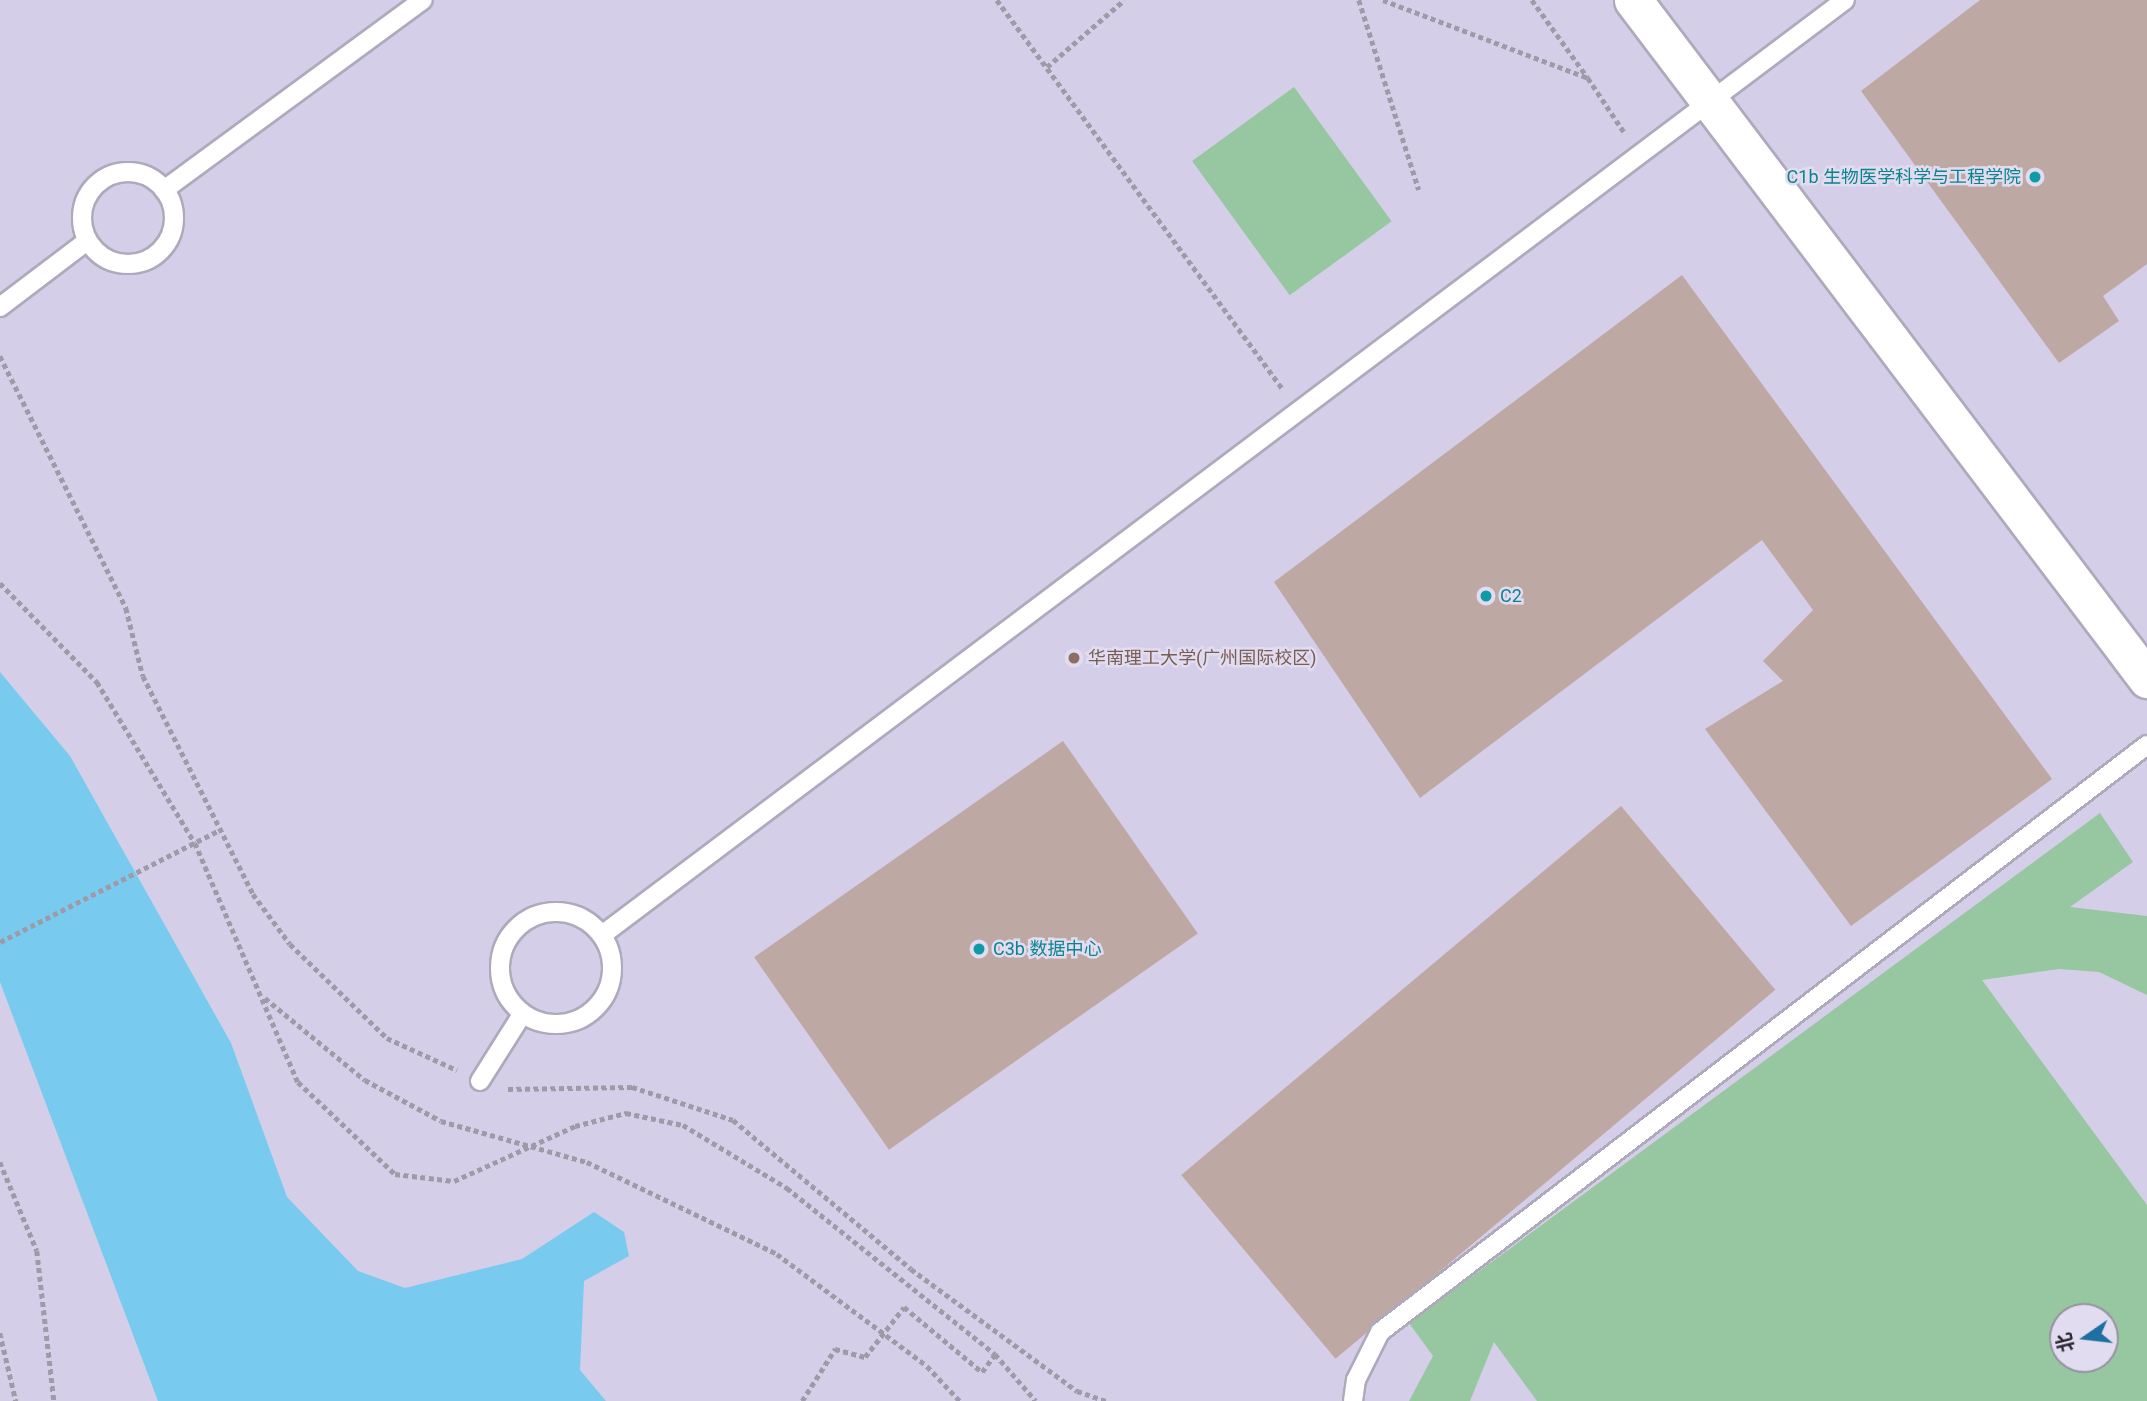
<!DOCTYPE html>
<html>
<head>
<meta charset="utf-8">
<style>
  body { margin:0 }
  #map { position:relative; width:2147px; height:1401px; overflow:hidden; background:#e1dcef; font-family:Roboto,"Noto Sans SC",sans-serif }
  div>[style] { position:absolute }
  [style*='--x'] { left:calc(var(--x)*1px); top:calc(var(--y)*1px); width:calc(var(--w)*1px); rotate:calc(var(--a)*1deg) }
  .built>* { inset:0; background:#d5cee8 }
  .green>* { inset:0; background:#97c7a1; transform-origin:0 0 }
  .water>* { inset:0; background:#78cbee }
  .building>* { inset:0; background:#bda8a4; transform-origin:0 0 }
  .path>* { height:4.5px; margin-top:-2.25px; transform-origin:0; background:repeating-linear-gradient(90deg,#9e9aa8 0 5px,transparent 0 8.5px) }
  .roads { filter:drop-shadow(2px 0 #aeaabb) drop-shadow(-2px 0 #aeaabb) drop-shadow(0 2px #aeaabb) drop-shadow(0 -2px #aeaabb) }
  .service>* { height:18px; margin:-9px; padding:0 9px; transform-origin:9px; border-radius:9px; background:#fff }
  .service>.ring { margin:-9px; padding:0; box-sizing:content-box; background:none; border:18px solid #fff; border-radius:50% }
  .minor>* { height:37px; margin:-18.5px; padding:0 18.5px; transform-origin:18.5px; border-radius:18.5px; background:#fff }
  .path-bridge>* { height:4.5px; margin-top:-2.25px; transform-origin:0; background:repeating-linear-gradient(90deg,#9e9aa8 0 5px,transparent 0 8.5px) }
  .dots>* { width:19px; height:19px; translate:-50% -50%; box-sizing:border-box; border:4px solid #e1dcef; border-radius:50% }
  span { translate:-50% -50%; white-space:nowrap; text-align:center; line-height:1.15; -webkit-text-stroke:5px #e1dcef; paint-order:stroke }
  .culture-label { font-size:18px; color:#0d838f }
  .right { translate:-100% -50%; text-align:right }
  .left { translate:0 -50%; text-align:left }
  .education-label { font-size:18px; color:#785e54 }
  .north { position:absolute; left:2049px; top:1303px; width:70px; height:70px; box-sizing:border-box; background:#e1dcef; border:2px solid #9692a1; border-radius:50%; rotate:256deg; font-size:19px; font-weight:700; line-height:28px; text-align:center; color:#26242b }
  .north::after { content:''; display:block; margin:auto; width:24px; height:32px; background:#1d70a1; clip-path:polygon(50% 0,100% 100%,50% 72%,0 100%) }
</style>
</head>
<body>
<div id="map">
  <div class="built">
    <div style="clip-path:polygon(evenodd,0 0,2147px 0,2147px 1401px,0 1401px,0 0,2063px 1317px,2105px 1317px,2105px 1359px,2063px 1359px,2063px 1317px)"></div>
  </div>
  <div class="green">
    <div style="left:1294px;top:87px;width:166px;height:126px;rotate:54deg"></div>
    <div style="clip-path:polygon(evenodd,2100px 813px,2133px 862px,2070px 907px,2147px 916px,2147px 995px,2099px 972px,2059px 969px,1982px 980px,2147px 1205px,2147px 1401px,1537px 1401px,1494px 1342px,1470px 1401px,1409px 1401px,1433px 1356px,1409px 1323px,2100px 813px,2063px 1317px,2105px 1317px,2105px 1359px,2063px 1359px,2063px 1317px)"></div>
  </div>
  <div class="water">
    <div style="clip-path:polygon(0 672px,70px 756px,231px 1043px,287px 1197px,358px 1271px,405px 1288px,522px 1259px,594px 1212px,624px 1232px,629px 1256px,584px 1281px,580px 1370px,606px 1401px,158px 1401px,0 982px)"></div>
  </div>
  <div class="building">
    <div style="clip-path:polygon(1980px 0,2147px 0,2147px 264px,2103px 296px,2119px 321px,2059px 363px,1861px 91px)"></div>
    <div style="clip-path:polygon(1682px 275px,2052px 779px,1851px 926px,1705px 729px,1783px 681px,1763px 661px,1813px 610px,1762px 540px,1420px 798px,1274px 582px)"></div>
    <div style="left:1063px;top:741px;width:235px;height:377px;rotate:55deg"></div>
    <div style="left:1621px;top:806px;width:240px;height:574px;rotate:50deg"></div>
  </div>
  <div class="path">
    <div style="--x:997;--y:0;--w:483;--a:53.7"></div>
    <div style="--x:1359;--y:0;--w:199;--a:72.5"></div>
    <div style="--x:1383;--y:0;--w:219;--a:20.8"></div>
    <div style="--x:1588;--y:78;--w:65;--a:56.3"></div>
    <div style="--x:1532;--y:0;--w:96;--a:54.3"></div>
    <div style="--x:1047;--y:67;--w:102;--a:-41"></div>
    <div style="--x:0;--y:356;--w:282;--a:63.4"></div>
    <div style="--x:126;--y:608;--w:70;--a:76"></div>
    <div style="--x:143;--y:676;--w:244;--a:63.2"></div>
    <div style="--x:253;--y:894;--w:62;--a:53.5"></div>
    <div style="--x:290;--y:944;--w:135;--a:44.1"></div>
    <div style="--x:387;--y:1038;--w:77;--a:24.6"></div>
    <div style="--x:0;--y:583;--w:139;--a:45.6"></div>
    <div style="--x:97;--y:682;--w:188;--a:58.7"></div>
    <div style="--x:195;--y:843;--w:260;--a:66.7"></div>
    <div style="--x:298;--y:1082;--w:134;--a:43.5"></div>
    <div style="--x:395;--y:1174;--w:59;--a:6.8"></div>
    <div style="--x:454;--y:1181;--w:133;--a:-24.4"></div>
    <div style="--x:575;--y:1126;--w:53;--a:-14.3"></div>
    <div style="--x:626;--y:1113;--w:58;--a:11.9"></div>
    <div style="--x:683;--y:1125;--w:122;--a:31.2"></div>
    <div style="--x:787;--y:1188;--w:266;--a:38.6"></div>
    <div style="--x:995;--y:1354;--w:62;--a:48.9"></div>
    <div style="--x:265;--y:998;--w:129;--a:39.4"></div>
    <div style="--x:365;--y:1080;--w:86;--a:28.3"></div>
    <div style="--x:441;--y:1121;--w:152;--a:15.7"></div>
    <div style="--x:587;--y:1162;--w:211;--a:25.8"></div>
    <div style="--x:777;--y:1254;--w:187;--a:36.7"></div>
    <div style="--x:927;--y:1366;--w:48;--a:46.7"></div>
    <div style="--x:508;--y:1089;--w:124;--a:-0.9"></div>
    <div style="--x:632;--y:1087;--w:106;--a:18.1"></div>
    <div style="--x:733;--y:1120;--w:232;--a:39.9"></div>
    <div style="--x:911;--y:1269;--w:206;--a:36.3"></div>
    <div style="--x:1077;--y:1391;--w:31;--a:19"></div>
    <div style="--x:0;--y:1162;--w:96;--a:67.4"></div>
    <div style="--x:37;--y:1251;--w:151;--a:83.5"></div>
    <div style="--x:0;--y:1333;--w:70;--a:76.8"></div>
    <div style="--x:802;--y:1401;--w:62;--a:-57.6"></div>
    <div style="--x:835;--y:1349;--w:31;--a:15"></div>
    <div style="--x:865;--y:1357;--w:63;--a:-52"></div>
    <div style="--x:904;--y:1307;--w:102;--a:39.8"></div>
    <div style="--x:982;--y:1372;--w:22;--a:-54"></div>
  </div>
  <div class="roads">
    <div class="service">
      <div class="ring" style="left:82px;top:172px;width:74px;height:74px"></div>
      <div style="--x:164;--y:190;--w:321;--a:-36.3"></div>
      <div style="--x:0;--y:307;--w:109;--a:-37.2"></div>
      <div class="ring" style="left:500px;top:912px;width:94px;height:94px"></div>
      <div style="--x:602;--y:935;--w:1555;--a:-36.95"></div>
      <div style="--x:480;--y:1081;--w:80;--a:-57.7"></div>
      <div style="--x:1353;--y:1401;--w:21;--a:-82"></div>
      <div style="--x:1356;--y:1380;--w:54;--a:-63.4"></div>
      <div style="--x:1380;--y:1332;--w:966;--a:-37.43"></div>
    </div>
    <div class="minor">
      <div style="--x:1633;--y:0;--w:852;--a:52.87"></div>
    </div>
  </div>
  <div class="path-bridge">
    <div style="--x:0;--y:942;--w:247;--a:-27"></div>
  </div>
  <div class="dots">
    <div style="left:2035px;top:177px;background:#0f9aa8"></div>
    <div style="left:1486px;top:596px;background:#0f9aa8"></div>
    <div style="left:1074px;top:658px;background:#8d6e63"></div>
    <div style="left:979px;top:949px;background:#0f9aa8"></div>
  </div>
  <div class="culture-label">
    <span class="right" style="left:2021px;top:177px">C1b 生物医学科学与工程学院</span>
    <span class="left" style="left:1500px;top:596px">C2</span>
    <span class="left" style="left:993px;top:949px">C3b 数据中心</span>
  </div>
  <div class="education-label">
    <span class="left" style="left:1088px;top:658px">华南理工大学(广州国际校区)</span>
  </div>
  <div class="north">北</div>
</div>
</body>
</html>
